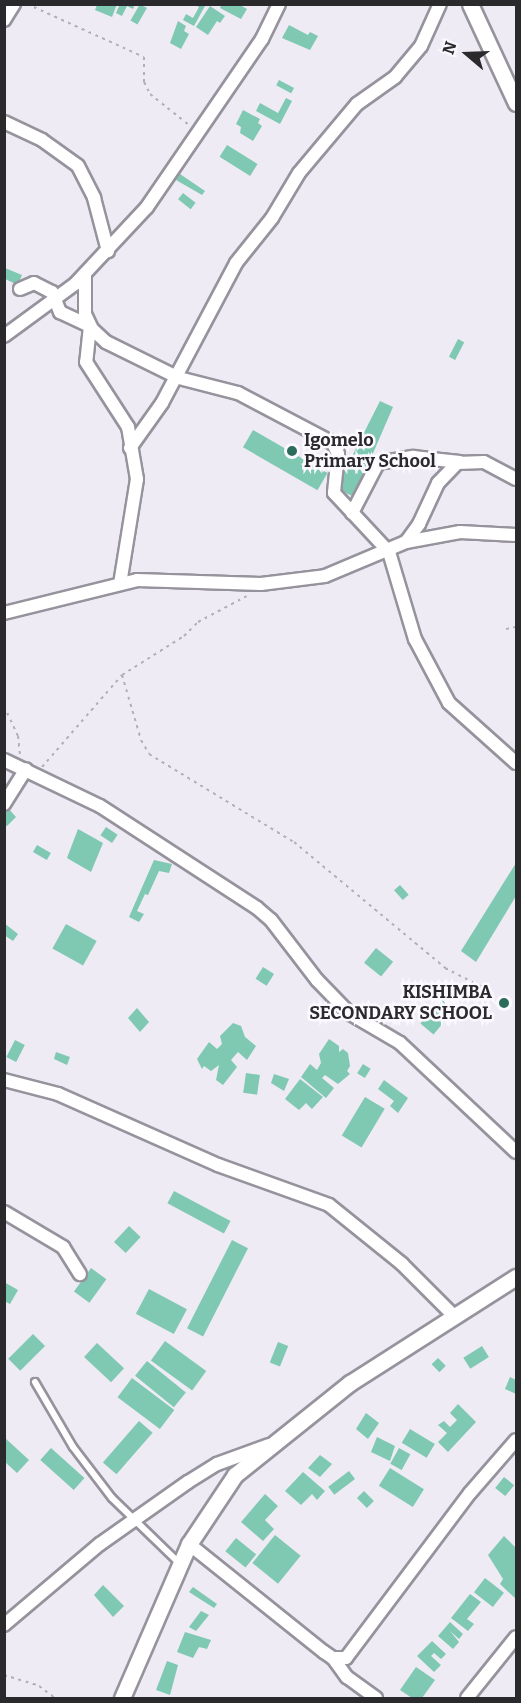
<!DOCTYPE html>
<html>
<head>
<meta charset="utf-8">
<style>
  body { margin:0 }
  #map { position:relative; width:521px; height:1703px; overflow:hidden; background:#eeebf5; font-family:Bitter,serif }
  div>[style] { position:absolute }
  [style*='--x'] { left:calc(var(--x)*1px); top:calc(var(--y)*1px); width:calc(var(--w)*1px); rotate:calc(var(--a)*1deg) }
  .building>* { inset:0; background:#7fc8b2; transform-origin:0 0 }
  .path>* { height:2px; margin-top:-1px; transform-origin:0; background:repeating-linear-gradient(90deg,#b1afb7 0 3px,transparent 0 7.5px) }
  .roads { filter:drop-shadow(2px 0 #96939d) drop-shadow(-2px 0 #96939d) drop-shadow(0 2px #96939d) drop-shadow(0 -2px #96939d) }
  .service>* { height:6px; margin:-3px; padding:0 3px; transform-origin:3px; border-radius:3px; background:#fff }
  .minor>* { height:12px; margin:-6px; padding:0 6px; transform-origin:6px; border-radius:6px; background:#fff }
  .tertiary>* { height:15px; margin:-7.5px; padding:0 7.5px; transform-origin:7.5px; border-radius:7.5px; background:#fff }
  .dots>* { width:16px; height:16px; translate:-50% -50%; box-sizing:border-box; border:3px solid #fbf9ff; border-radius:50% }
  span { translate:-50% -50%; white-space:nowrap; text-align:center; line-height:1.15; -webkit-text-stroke:5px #fbf9ff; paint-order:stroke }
  .poi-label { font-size:18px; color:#2a292c; font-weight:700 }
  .left { translate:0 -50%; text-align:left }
  .right { translate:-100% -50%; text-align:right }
  .frame { position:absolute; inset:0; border:6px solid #2a292c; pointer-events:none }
  .north { position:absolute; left:437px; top:24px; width:60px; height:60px; -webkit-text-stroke:4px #fbf9ff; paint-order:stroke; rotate:289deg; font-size:16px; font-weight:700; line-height:24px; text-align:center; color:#2a292c }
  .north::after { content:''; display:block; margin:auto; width:21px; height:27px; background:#2a292c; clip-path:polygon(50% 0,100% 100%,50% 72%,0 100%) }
</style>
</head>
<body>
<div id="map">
  <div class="building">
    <div style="clip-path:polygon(117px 4px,112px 17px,95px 10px,97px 5px)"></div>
    <div style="clip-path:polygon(120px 4px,135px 4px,133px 9px,127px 6px,122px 16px,116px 13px)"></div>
    <div style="left:140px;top:4px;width:8px;height:19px;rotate:30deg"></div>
    <div style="clip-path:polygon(194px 4px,206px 4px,194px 26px,183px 20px,186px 14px,193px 18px,199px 7px)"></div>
    <div style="clip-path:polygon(222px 4px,238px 4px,247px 9px,241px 19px,220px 8px)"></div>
    <div style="clip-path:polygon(210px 6px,225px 16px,220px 23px,217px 21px,208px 35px,196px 27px)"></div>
    <div style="clip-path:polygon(178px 21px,186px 26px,184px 31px,189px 34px,181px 49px,170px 43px)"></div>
    <div style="clip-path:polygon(289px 25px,308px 35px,310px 32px,318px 36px,310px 50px,282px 38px)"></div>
    <div style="left:279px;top:80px;width:17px;height:6px;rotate:28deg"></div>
    <div style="clip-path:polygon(286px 98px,292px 101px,280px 124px,256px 111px,260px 103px,278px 113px)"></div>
    <div style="clip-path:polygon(243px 110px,260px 119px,258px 123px,262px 126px,253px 141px,240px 133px,241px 127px,236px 124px)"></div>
    <div style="left:227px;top:145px;width:36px;height:14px;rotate:32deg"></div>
    <div style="clip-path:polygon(180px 174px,205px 191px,202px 195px,176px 180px)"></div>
    <div style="left:183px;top:193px;width:16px;height:8px;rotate:38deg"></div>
    <div style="clip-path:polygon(5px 268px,22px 275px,18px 285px,5px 279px)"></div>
    <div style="left:458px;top:339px;width:7px;height:20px;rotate:27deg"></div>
    <div style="clip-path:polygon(380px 401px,393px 407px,354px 497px,336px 488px)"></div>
    <div style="left:253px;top:430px;width:86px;height:20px;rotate:30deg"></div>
    <div style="clip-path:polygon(7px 807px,16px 817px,7px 826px,4px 825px)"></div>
    <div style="left:106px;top:827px;width:14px;height:10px;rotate:34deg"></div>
    <div style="clip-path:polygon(78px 829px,103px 843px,91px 872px,67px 858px)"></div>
    <div style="left:37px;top:845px;width:16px;height:8px;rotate:30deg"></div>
    <div style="clip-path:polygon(154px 860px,172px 864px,169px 873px,159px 871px,148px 895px,145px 894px,137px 911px,144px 914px,139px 922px,129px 917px)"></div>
    <div style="clip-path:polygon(516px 863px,516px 896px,476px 962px,461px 951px)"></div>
    <div style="left:400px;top:885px;width:13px;height:8px;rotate:48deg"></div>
    <div style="clip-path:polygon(4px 923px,18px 934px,13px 941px,4px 935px)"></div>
    <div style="left:66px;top:924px;width:35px;height:28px;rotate:29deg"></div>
    <div style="left:376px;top:948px;width:22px;height:19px;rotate:39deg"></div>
    <div style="left:263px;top:967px;width:13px;height:14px;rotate:32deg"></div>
    <div style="left:441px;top:999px;width:17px;height:32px;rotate:40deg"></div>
    <div style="clip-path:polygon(137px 1008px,149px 1022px,140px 1032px,128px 1018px)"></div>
    <div style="clip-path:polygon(233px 1023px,241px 1026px,245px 1037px,256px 1046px,247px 1060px,238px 1052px,231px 1060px,237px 1067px,223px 1085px,216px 1080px,219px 1065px,211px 1071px,204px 1066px,202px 1069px,197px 1059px,209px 1042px,217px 1049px,222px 1044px,220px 1036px)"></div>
    <div style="clip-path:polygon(329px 1039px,339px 1046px,339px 1052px,343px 1049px,348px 1053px,350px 1066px,347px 1071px,350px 1074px,338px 1084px,325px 1075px,322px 1078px,334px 1088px,326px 1098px,301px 1077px,310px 1064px,317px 1070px,321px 1063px,319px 1054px)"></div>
    <div style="left:15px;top:1040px;width:11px;height:19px;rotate:27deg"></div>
    <div style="clip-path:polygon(56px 1052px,70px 1057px,67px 1065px,54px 1059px)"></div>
    <div style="left:363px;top:1064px;width:9px;height:11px;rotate:32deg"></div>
    <div style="left:246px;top:1073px;width:14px;height:20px;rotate:8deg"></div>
    <div style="clip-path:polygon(274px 1074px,289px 1079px,284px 1091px,271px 1083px)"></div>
    <div style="clip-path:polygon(300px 1079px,323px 1097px,312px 1109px,306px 1103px,299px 1110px,285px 1099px)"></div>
    <div style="clip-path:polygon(384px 1080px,408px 1098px,398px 1113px,390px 1106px,394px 1101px,378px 1089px)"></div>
    <div style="left:365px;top:1097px;width:23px;height:45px;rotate:31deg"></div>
    <div style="left:174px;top:1191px;width:64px;height:14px;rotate:28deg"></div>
    <div style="left:129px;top:1226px;width:16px;height:22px;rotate:43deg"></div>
    <div style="left:232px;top:1240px;width:18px;height:99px;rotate:27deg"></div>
    <div style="left:91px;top:1268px;width:19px;height:29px;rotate:36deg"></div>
    <div style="clip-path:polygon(4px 1282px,18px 1290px,10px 1304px,4px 1301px)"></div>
    <div style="left:149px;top:1289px;width:43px;height:28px;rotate:28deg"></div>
    <div style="left:33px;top:1334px;width:17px;height:35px;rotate:45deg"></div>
    <div style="left:165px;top:1341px;width:51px;height:24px;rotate:36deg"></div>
    <div style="left:278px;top:1342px;width:11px;height:22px;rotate:22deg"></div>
    <div style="left:97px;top:1343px;width:37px;height:19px;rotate:43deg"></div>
    <div style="left:482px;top:1346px;width:13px;height:22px;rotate:58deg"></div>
    <div style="left:438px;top:1358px;width:11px;height:9px;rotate:45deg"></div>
    <div style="left:147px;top:1361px;width:50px;height:19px;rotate:39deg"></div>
    <div style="clip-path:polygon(510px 1377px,516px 1380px,516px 1394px,505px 1389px)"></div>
    <div style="left:132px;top:1378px;width:53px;height:24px;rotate:37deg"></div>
    <div style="clip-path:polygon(458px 1404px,476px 1422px,448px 1452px,438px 1442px,447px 1433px,438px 1425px,444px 1421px,450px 1427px,457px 1420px,450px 1413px)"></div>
    <div style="clip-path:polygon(366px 1413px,379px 1423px,368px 1439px,356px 1429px)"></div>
    <div style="left:139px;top:1421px;width:18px;height:55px;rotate:41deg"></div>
    <div style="left:410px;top:1429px;width:29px;height:16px;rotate:31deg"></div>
    <div style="clip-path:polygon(4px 1437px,29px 1460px,17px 1473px,4px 1461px)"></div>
    <div style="clip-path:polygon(377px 1437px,395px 1446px,390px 1461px,371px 1452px)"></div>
    <div style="left:51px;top:1448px;width:45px;height:16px;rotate:42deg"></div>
    <div style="left:399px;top:1448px;width:13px;height:18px;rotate:29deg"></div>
    <div style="clip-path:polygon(320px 1455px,332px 1464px,320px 1477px,308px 1468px)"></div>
    <div style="left:390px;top:1468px;width:40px;height:21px;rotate:32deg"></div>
    <div style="left:349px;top:1471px;width:10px;height:26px;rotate:53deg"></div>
    <div style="clip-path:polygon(303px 1472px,325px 1491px,317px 1500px,312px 1494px,301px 1505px,285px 1491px)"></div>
    <div style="left:504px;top:1477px;width:13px;height:14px;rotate:39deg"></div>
    <div style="left:364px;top:1491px;width:14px;height:10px;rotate:45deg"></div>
    <div style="clip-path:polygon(265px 1494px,278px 1506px,265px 1520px,274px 1529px,263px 1541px,241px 1522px)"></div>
    <div style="left:275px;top:1535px;width:33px;height:36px;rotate:39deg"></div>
    <div style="clip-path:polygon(504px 1536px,516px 1548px,516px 1599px,500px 1584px,503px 1579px,488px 1555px)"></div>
    <div style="left:236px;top:1538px;width:26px;height:17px;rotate:39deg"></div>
    <div style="left:485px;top:1578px;width:24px;height:18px;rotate:38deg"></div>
    <div style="clip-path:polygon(103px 1585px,124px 1606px,113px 1617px,94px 1595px)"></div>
    <div style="clip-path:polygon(193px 1587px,217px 1604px,214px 1608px,189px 1592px)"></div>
    <div style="clip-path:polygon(470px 1594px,481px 1602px,467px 1619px,474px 1624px,468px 1631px,451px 1618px)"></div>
    <div style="clip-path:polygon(201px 1611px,209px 1615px,196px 1631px,189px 1627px)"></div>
    <div style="clip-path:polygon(450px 1622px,463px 1634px,459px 1639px,450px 1631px,459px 1642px,453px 1649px,438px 1636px)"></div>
    <div style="clip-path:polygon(185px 1632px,211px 1640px,207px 1649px,199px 1647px,193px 1658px,177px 1652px)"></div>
    <div style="clip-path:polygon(432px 1641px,446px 1654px,441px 1659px,434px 1653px,431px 1656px,441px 1665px,434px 1672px,417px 1656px)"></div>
    <div style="clip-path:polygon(167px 1661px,178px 1665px,170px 1695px,156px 1690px)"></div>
    <div style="clip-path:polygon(416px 1667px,435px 1680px,422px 1698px,412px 1698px,400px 1690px)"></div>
  </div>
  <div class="path">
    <div style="--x:27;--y:4;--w:128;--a:24.4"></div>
    <div style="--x:144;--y:57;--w:25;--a:90"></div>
    <div style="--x:144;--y:82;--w:13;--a:63"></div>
    <div style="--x:150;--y:94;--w:50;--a:38.5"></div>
    <div style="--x:506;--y:629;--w:10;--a:-11"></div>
    <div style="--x:122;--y:675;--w:68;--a:73.7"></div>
    <div style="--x:141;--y:740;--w:16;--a:60"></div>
    <div style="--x:149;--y:754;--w:170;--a:31.3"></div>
    <div style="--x:294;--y:842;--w:197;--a:39.8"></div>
    <div style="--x:445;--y:968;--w:42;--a:27.2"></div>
    <div style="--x:4;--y:706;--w:33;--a:65"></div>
    <div style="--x:18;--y:736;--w:18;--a:84"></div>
    <div style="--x:42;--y:767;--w:122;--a:-49"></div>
    <div style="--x:122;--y:675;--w:73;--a:-32.2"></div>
    <div style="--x:184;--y:636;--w:20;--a:-45"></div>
    <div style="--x:198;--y:622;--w:55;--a:-28"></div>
    <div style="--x:4;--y:1675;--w:37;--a:17"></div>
    <div style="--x:39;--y:1686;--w:20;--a:37"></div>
  </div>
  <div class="roads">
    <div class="service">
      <div style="--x:35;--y:1382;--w:75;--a:59.7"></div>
      <div style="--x:73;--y:1447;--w:64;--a:52.6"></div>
      <div style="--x:112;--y:1498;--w:95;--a:44.1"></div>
    </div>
    <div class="minor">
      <div style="--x:4;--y:20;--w:19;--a:-58"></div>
      <div style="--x:4;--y:122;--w:42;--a:25.3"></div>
      <div style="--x:42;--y:140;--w:44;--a:35.8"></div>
      <div style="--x:78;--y:166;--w:36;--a:63"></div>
      <div style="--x:94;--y:198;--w:55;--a:75.2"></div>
      <div style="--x:85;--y:274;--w:40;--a:90"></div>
      <div style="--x:85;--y:314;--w:17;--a:65"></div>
      <div style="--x:92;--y:329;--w:19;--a:43"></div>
      <div style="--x:106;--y:342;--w:81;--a:26.3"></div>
      <div style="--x:179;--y:378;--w:61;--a:14.3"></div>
      <div style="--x:238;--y:393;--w:107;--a:27.8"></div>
      <div style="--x:333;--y:443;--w:12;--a:66"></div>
      <div style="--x:338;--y:454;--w:39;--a:96"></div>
      <div style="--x:334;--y:493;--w:81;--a:47"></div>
      <div style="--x:389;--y:552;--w:91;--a:73.4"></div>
      <div style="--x:415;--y:639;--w:72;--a:62"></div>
      <div style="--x:449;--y:703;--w:90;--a:41.8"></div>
      <div style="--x:20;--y:289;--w:15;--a:-23"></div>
      <div style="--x:34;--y:283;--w:20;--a:27"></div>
      <div style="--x:52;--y:292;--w:22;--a:68"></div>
      <div style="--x:60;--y:312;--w:33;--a:25"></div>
      <div style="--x:90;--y:326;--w:36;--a:96"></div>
      <div style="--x:86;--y:362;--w:77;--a:57.1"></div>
      <div style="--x:128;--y:427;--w:53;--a:80.2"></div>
      <div style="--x:137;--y:479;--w:106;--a:99.2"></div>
      <div style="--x:4;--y:336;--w:88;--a:-36.2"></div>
      <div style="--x:75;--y:284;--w:105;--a:-46.9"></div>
      <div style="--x:147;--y:207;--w:204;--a:-55.6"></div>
      <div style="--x:262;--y:39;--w:39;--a:-64"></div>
      <div style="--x:130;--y:448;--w:55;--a:-54.6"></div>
      <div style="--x:162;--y:403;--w:158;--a:-62.1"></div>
      <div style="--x:236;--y:263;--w:58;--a:-51.3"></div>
      <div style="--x:272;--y:218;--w:52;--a:-59"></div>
      <div style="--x:299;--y:173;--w:90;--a:-50"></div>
      <div style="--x:357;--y:104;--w:47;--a:-35.4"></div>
      <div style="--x:395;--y:77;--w:40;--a:-50"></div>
      <div style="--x:421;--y:46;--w:46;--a:-65.7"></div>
      <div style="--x:352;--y:513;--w:56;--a:-62.5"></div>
      <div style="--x:378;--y:463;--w:36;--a:-10"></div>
      <div style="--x:413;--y:457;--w:47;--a:6.1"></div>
      <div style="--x:406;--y:542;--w:55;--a:-10.5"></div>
      <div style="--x:460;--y:532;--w:56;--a:3.1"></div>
      <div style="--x:4;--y:613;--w:137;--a:-13.9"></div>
      <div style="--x:137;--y:580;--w:124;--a:1.8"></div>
      <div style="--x:261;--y:584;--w:64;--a:-7.1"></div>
      <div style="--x:325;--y:576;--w:88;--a:-22.8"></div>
      <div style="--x:406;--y:542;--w:22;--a:-54"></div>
      <div style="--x:419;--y:524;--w:45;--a:-65.1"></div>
      <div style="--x:438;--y:483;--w:28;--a:-46"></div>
      <div style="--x:457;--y:463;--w:27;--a:-2"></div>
      <div style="--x:484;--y:462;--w:36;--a:28"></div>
      <div style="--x:4;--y:760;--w:106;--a:25.6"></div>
      <div style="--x:100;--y:806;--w:187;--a:33"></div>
      <div style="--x:257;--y:908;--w:18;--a:41"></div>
      <div style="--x:271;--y:920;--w:76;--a:52.5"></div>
      <div style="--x:317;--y:980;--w:46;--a:45.9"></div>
      <div style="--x:349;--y:1013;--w:59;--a:30.5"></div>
      <div style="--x:400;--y:1043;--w:159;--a:43.2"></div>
      <div style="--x:4;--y:804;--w:41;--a:-57.8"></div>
      <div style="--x:4;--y:1080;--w:56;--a:14.5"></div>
      <div style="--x:58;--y:1094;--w:175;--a:23.9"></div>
      <div style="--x:218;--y:1165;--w:118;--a:19.8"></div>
      <div style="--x:329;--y:1205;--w:94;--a:38.9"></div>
      <div style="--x:402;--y:1264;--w:75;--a:45"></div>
      <div style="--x:4;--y:1212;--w:69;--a:30.7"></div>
      <div style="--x:63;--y:1247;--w:32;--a:58"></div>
      <div style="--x:189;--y:1544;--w:173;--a:38.7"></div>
      <div style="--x:324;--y:1652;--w:11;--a:34"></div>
      <div style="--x:333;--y:1658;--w:13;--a:0"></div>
      <div style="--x:346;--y:1658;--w:206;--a:-53.1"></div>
      <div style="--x:470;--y:1493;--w:70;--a:-49"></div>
      <div style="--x:4;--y:1625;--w:126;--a:-40.2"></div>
      <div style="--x:100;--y:1544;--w:108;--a:-35.2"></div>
      <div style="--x:188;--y:1482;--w:34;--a:-32"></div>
      <div style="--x:217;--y:1464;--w:55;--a:-20.1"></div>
      <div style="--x:333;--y:1658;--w:24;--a:54"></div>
      <div style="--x:347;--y:1677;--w:36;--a:36"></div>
      <div style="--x:467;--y:1698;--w:78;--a:-51.2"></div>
    </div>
    <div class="tertiary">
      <div style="--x:470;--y:4;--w:109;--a:65.1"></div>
      <div style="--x:122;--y:1698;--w:168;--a:-66.5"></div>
      <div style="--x:189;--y:1544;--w:83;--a:-56.3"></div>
      <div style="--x:235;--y:1475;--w:147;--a:-38.7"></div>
      <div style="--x:350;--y:1383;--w:197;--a:-32.6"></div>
    </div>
  </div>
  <div class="dots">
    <div style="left:292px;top:451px;background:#2c6c5a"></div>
    <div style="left:504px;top:1003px;background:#2c6c5a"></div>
  </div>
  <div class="poi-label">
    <span class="left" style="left:304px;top:451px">Igomelo<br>Primary School</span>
    <span class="right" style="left:492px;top:1003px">KISHIMBA<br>SECONDARY SCHOOL</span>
  </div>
  <div class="frame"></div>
  <div class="north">N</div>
</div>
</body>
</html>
